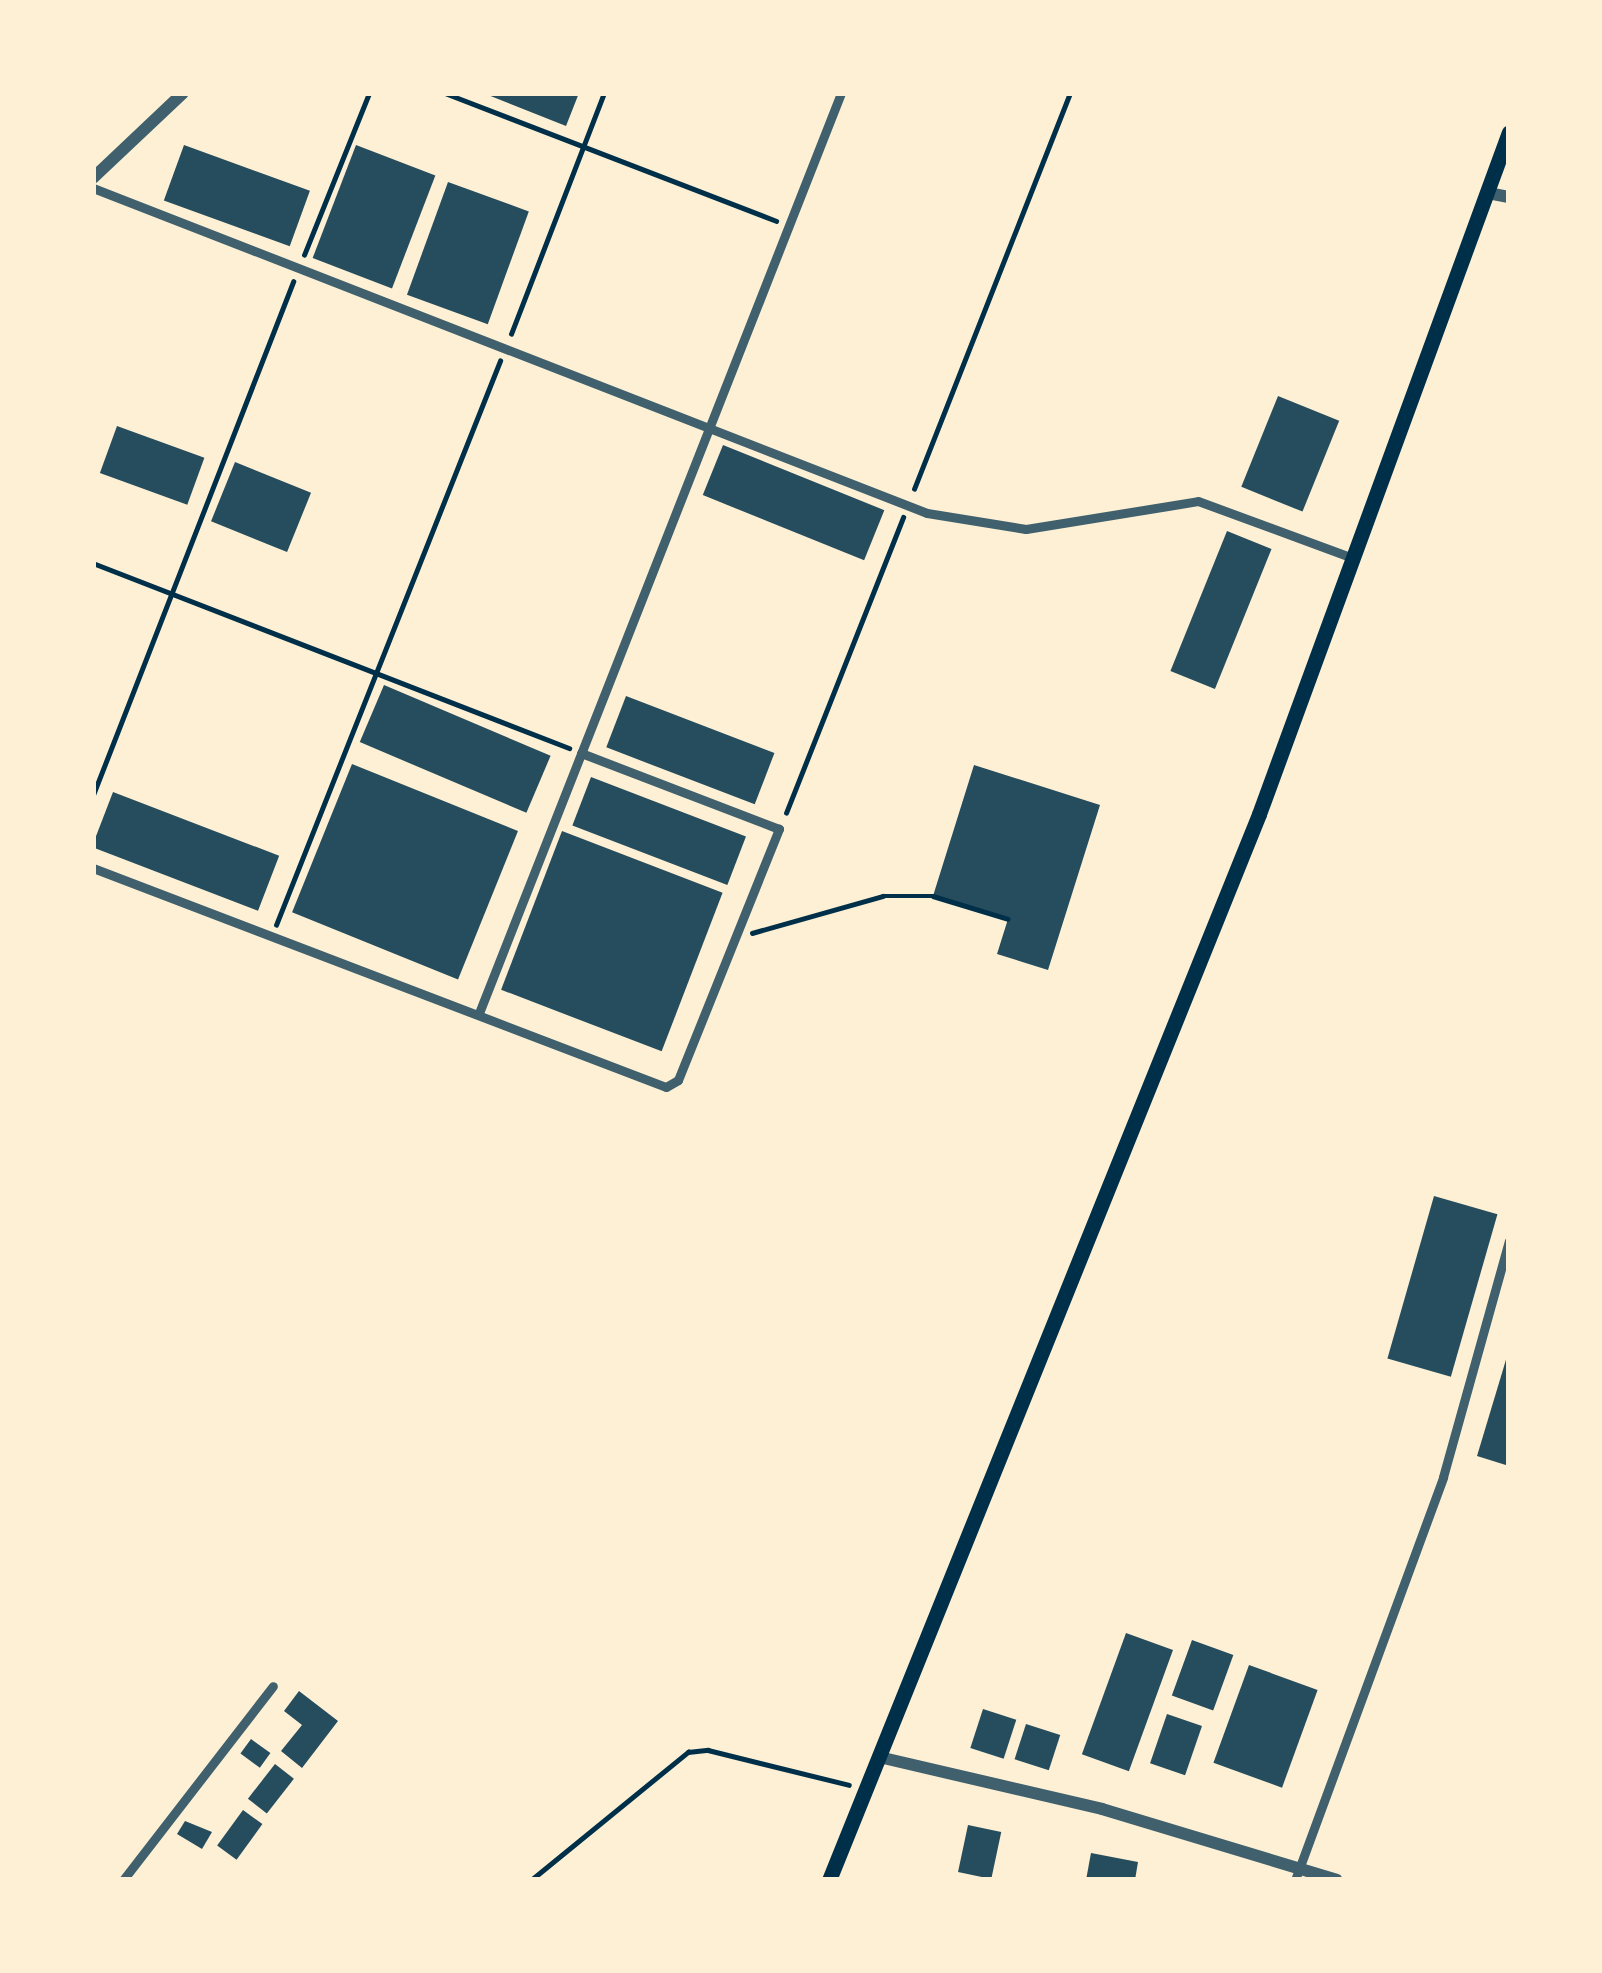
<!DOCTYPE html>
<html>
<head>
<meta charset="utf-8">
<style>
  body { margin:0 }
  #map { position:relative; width:1602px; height:1973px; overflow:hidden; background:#fdf0d5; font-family:Cabin,sans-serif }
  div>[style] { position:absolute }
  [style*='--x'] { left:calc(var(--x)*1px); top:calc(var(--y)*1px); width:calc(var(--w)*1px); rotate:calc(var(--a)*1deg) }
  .building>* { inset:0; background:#264d5e; transform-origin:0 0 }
  .path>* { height:4.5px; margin:-2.25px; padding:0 2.25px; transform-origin:2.25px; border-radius:2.25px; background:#003049 }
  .minor>* { height:9px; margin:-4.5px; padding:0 4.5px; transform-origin:4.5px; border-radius:4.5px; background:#3f606c }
  .tertiary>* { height:12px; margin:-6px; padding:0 6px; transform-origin:6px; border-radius:6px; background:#3f606c }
  .trunk>* { height:15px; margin:-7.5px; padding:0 7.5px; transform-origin:7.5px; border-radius:7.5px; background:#003049 }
  span { translate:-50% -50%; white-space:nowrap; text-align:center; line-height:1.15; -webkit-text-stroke:9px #fdf0d5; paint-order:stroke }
  .frame { position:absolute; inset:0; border:96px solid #fdf0d5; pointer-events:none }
</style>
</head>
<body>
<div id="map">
  <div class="building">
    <div style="clip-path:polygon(483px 93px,579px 93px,566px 126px)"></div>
    <div style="left:184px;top:145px;width:134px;height:59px;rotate:20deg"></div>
    <div style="left:356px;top:145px;width:85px;height:121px;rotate:21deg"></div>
    <div style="left:448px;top:182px;width:86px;height:120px;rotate:20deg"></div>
    <div style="left:1278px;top:396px;width:66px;height:98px;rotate:22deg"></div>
    <div style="left:117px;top:426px;width:93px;height:50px;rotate:20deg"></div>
    <div style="left:723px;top:445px;width:174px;height:54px;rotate:22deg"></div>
    <div style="left:235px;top:462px;width:82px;height:64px;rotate:22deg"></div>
    <div style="left:1227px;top:531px;width:48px;height:151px;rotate:22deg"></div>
    <div style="left:384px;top:685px;width:181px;height:62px;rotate:23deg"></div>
    <div style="left:626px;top:696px;width:159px;height:55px;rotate:21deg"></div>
    <div style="left:352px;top:764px;width:179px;height:160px;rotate:22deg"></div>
    <div style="clip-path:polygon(974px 765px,1100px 805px,1048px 970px,997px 954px,1008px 919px,933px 896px)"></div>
    <div style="left:591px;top:777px;width:166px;height:52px;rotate:21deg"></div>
    <div style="left:113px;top:792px;width:178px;height:59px;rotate:21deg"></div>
    <div style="left:562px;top:831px;width:172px;height:170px;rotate:21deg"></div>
    <div style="left:1434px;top:1196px;width:66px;height:169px;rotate:16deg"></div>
    <div style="clip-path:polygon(1508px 1353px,1509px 1353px,1509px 1466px,1477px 1456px)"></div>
    <div style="left:1126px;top:1633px;width:50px;height:129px;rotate:20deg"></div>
    <div style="left:1192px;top:1640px;width:44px;height:59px;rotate:20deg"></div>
    <div style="left:1249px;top:1665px;width:73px;height:104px;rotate:20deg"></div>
    <div style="clip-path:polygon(299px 1691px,338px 1721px,302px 1768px,281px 1751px,302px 1725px,284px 1711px)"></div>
    <div style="left:983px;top:1709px;width:35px;height:41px;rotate:18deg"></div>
    <div style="left:1167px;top:1714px;width:37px;height:52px;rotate:19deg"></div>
    <div style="left:1026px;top:1724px;width:36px;height:37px;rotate:18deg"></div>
    <div style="left:251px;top:1739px;width:24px;height:18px;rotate:36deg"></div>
    <div style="left:275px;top:1764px;width:24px;height:44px;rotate:38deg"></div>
    <div style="left:243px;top:1810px;width:24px;height:44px;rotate:36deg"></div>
    <div style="clip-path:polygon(185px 1821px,212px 1832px,202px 1849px,177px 1834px)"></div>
    <div style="left:968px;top:1825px;width:34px;height:48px;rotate:12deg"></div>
    <div style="clip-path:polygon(1091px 1853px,1138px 1862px,1135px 1880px,1086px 1880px)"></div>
  </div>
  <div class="path">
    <div style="--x:445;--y:93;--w:355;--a:21.1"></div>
    <div style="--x:304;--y:255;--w:175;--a:-68.1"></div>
    <div style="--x:511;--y:334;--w:258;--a:-68.9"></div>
    <div style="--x:914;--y:489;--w:426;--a:-68.5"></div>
    <div style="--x:93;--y:563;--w:511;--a:21.24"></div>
    <div style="--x:93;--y:795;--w:551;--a:-68.7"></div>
    <div style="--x:786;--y:813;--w:318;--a:-68.4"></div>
    <div style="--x:276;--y:925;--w:607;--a:-68.34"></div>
    <div style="--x:752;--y:933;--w:136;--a:-15.8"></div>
    <div style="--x:883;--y:896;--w:50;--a:0"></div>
    <div style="--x:933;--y:896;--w:78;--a:17"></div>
    <div style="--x:531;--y:1880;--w:203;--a:-39.2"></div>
    <div style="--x:688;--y:1752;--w:20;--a:-6"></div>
    <div style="--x:708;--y:1750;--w:145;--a:13.9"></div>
  </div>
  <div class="minor">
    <div style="--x:93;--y:188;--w:895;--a:21.29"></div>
    <div style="--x:927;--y:513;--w:100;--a:9.2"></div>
    <div style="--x:1026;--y:529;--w:174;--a:-9.2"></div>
    <div style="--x:1198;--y:501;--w:165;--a:20.2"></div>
    <div style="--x:93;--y:868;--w:613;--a:20.92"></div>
    <div style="--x:666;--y:1087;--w:14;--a:-30"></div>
    <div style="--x:678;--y:1080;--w:271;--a:-68.1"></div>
    <div style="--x:779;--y:829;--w:212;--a:-159"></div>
    <div style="--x:479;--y:1013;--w:989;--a:-68.52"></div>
    <div style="--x:123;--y:1880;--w:245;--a:-52.3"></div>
    <div style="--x:1295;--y:1880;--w:429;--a:-69.8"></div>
    <div style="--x:1443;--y:1477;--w:245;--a:-74.4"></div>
  </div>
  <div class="tertiary">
    <div style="--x:93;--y:178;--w:124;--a:-43.4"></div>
    <div style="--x:1488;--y:193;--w:21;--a:11"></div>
    <div style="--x:879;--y:1757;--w:229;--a:13.1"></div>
    <div style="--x:1102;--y:1809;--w:245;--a:16.8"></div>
  </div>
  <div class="trunk">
    <div style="--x:829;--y:1880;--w:1149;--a:-68.03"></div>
    <div style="--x:1259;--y:814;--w:726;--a:-69.87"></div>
  </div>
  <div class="frame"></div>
</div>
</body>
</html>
